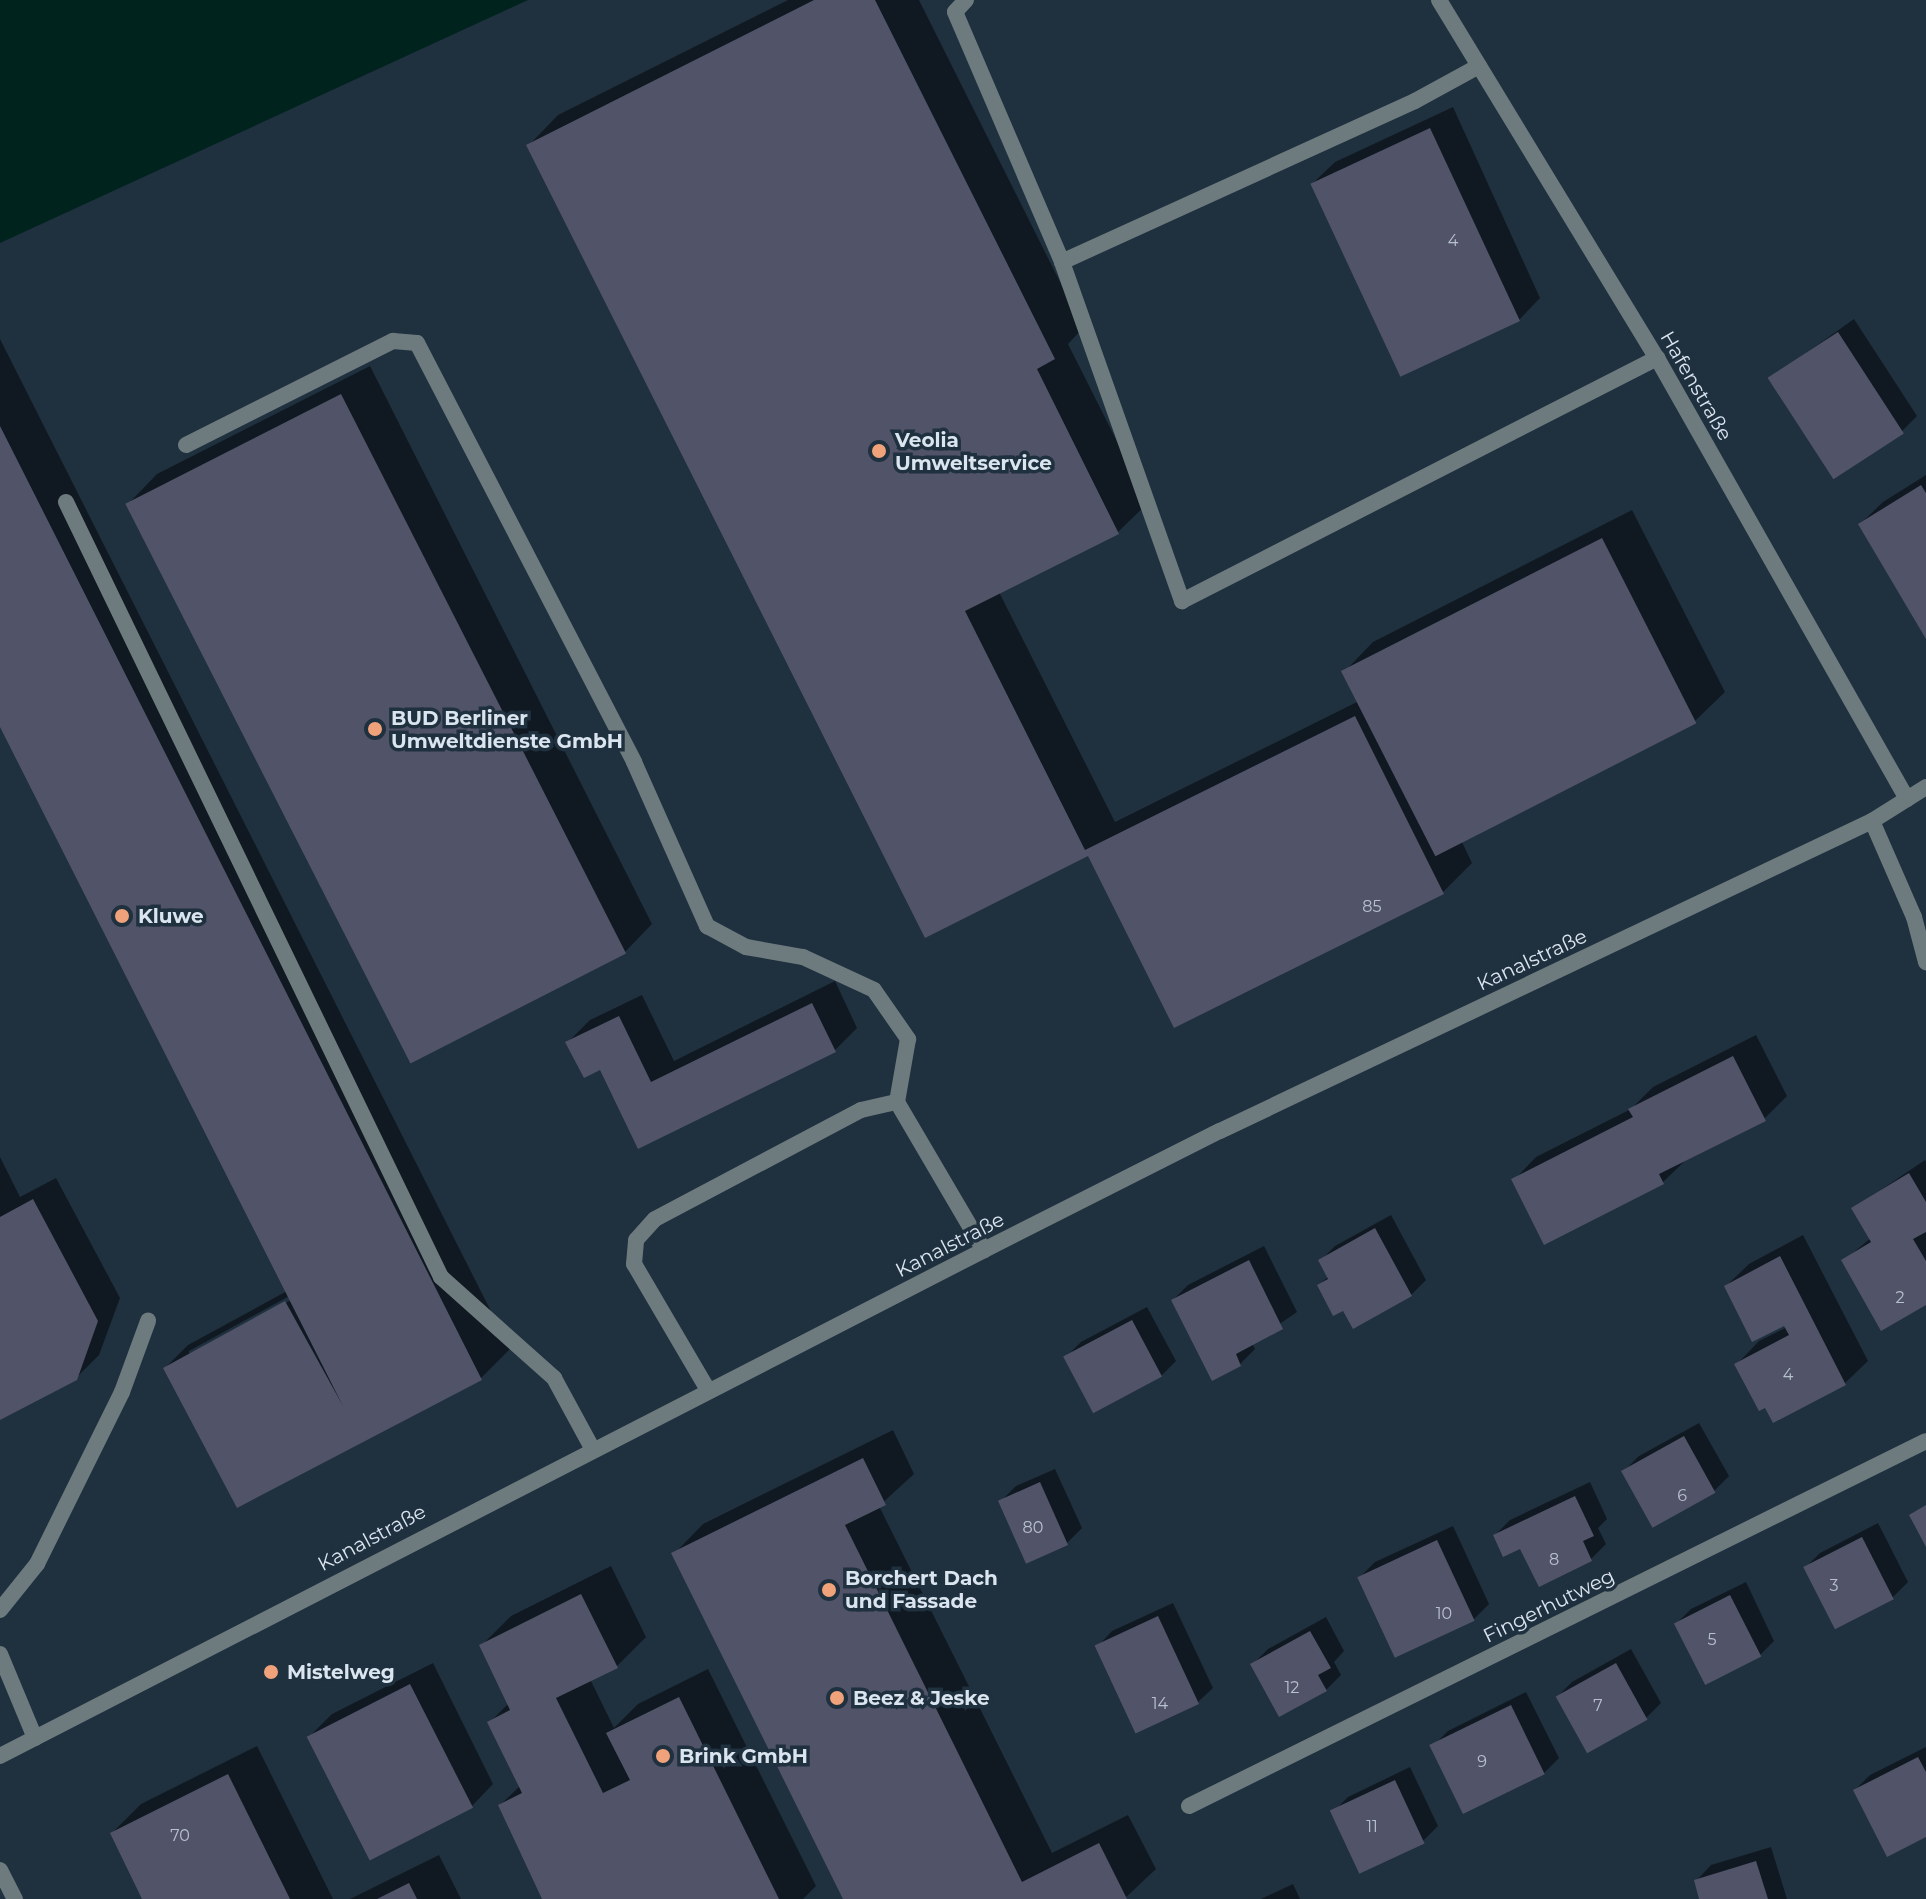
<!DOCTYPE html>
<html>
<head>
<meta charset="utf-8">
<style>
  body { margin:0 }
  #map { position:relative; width:1926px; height:1899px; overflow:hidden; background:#1f303f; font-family:Montserrat,sans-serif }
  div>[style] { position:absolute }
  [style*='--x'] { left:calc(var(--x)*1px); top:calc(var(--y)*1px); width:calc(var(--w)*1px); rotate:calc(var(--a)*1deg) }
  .water>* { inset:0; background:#00231e }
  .shadow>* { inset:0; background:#0007 }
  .building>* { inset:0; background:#515469; transform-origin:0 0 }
  .service>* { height:16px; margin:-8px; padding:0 8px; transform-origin:8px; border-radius:8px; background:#6e7b7e }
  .minor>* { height:16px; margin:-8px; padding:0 8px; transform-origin:8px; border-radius:8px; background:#6e7b7e }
  .tertiary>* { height:16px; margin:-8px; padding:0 8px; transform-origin:8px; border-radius:8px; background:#6e7b7e }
  .dots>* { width:22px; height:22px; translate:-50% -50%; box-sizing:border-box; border:4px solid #1f303f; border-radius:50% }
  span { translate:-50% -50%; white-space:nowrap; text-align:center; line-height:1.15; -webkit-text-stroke:7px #1f303f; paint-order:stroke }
  .number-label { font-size:16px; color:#b8c1ce }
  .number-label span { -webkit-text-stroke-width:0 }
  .street-label { font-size:20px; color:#dbe5ef }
  .poi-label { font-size:20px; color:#dbe5ef; font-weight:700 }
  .left { translate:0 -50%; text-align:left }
</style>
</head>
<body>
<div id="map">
  <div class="water">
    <div style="clip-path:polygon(0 0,528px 0,0 243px)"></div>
  </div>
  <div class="shadow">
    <div style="clip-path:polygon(788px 0,919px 0,1083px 328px,1068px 344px,1148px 503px,1118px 532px,999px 592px,1115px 822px,1359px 701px,1344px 672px,1373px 642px,1632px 510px,1725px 692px,1695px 721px,1461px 840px,1472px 863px,1443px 892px,1089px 853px,925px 935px,529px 145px,558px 115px)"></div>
    <div style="clip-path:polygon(1453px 107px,1540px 298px,1518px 321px,1312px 184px,1335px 162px)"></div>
    <div style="clip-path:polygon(1854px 319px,1917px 416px,1902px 431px,1771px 378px)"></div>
    <div style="clip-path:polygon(evenodd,0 339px,510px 1349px,481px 1378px,238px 1505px,165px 1368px,188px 1345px,287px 1291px,0 723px,0 339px,293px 1294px,295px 1298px,189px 1355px,189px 1351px,293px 1294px)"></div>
    <div style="clip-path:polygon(370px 366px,652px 924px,623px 954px,128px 504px,157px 474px)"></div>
    <div style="clip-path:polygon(1926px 475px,1926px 636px,1860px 524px,1883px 502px)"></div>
    <div style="clip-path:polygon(835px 981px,857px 1028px,835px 1050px,639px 1146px,600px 1067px,568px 1042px,590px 1020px,642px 995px,674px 1061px)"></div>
    <div style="clip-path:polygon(1756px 1035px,1787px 1096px,1764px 1119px,1686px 1160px,1663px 1182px,1514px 1180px,1536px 1157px,1631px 1109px,1653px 1087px)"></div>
    <div style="clip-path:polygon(0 1157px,20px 1197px,56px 1178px,120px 1298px,99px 1355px,76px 1378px,0 1418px)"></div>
    <div style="clip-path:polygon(1925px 1160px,1926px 1162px,1926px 1302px,1843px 1261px,1871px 1238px,1854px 1208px)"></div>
    <div style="clip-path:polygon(1391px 1215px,1426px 1280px,1411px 1295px,1344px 1308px,1319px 1285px,1329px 1276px,1320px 1261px,1335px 1246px)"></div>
    <div style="clip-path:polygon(1803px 1235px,1868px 1361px,1845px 1383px,1774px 1421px,1737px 1364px,1759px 1341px,1787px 1327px,1726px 1286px,1749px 1264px)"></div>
    <div style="clip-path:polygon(1264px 1246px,1297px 1312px,1252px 1343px,1255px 1349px,1240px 1364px,1173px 1300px,1188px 1285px)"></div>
    <div style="clip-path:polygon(1147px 1307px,1176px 1361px,1161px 1376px,1066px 1357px,1081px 1342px)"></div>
    <div style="clip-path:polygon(1699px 1423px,1729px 1476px,1714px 1491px,1624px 1471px,1639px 1456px)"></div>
    <div style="clip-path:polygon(893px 1430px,914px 1474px,879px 1506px,1052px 1853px,1128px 1815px,1156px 1869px,1124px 1899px,846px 1899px,674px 1554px,703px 1524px)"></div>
    <div style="clip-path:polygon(1055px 1469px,1082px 1528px,1067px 1543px,1001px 1501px,1016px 1486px)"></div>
    <div style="clip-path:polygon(1590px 1482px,1607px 1519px,1598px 1528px,1606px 1544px,1591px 1559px,1521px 1546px,1495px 1535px,1510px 1520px)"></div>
    <div style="clip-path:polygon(1878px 1523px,1908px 1582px,1893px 1597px,1836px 1627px,1805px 1568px,1820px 1553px)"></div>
    <div style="clip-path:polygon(1453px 1526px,1489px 1604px,1474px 1619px,1360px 1577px,1375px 1562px)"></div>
    <div style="clip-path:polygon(611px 1566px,646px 1637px,617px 1666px,590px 1679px,614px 1728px,638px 1704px,708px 1669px,816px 1886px,803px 1899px,544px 1899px,500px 1805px,521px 1785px,490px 1722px,509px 1703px,481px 1646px,511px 1616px)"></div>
    <div style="clip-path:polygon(1746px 1582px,1774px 1641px,1759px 1656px,1676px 1624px,1691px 1609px)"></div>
    <div style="clip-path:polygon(1173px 1603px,1213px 1688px,1198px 1702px,1098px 1646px,1112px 1631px)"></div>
    <div style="clip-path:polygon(1326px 1617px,1344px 1651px,1334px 1662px,1341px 1675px,1326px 1690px,1253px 1664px,1268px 1649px)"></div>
    <div style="clip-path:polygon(1631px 1649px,1661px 1703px,1646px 1718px,1557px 1697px,1572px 1682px)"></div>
    <div style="clip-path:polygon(433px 1663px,493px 1784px,471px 1807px,309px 1737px,332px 1714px)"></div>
    <div style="clip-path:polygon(1526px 1692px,1559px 1758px,1544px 1773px,1433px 1746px,1448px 1731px)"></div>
    <div style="clip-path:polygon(257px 1746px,333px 1899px,145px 1899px,112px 1833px,141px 1804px)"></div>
    <div style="clip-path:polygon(1926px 1747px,1926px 1835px,1855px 1790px,1870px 1775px)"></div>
    <div style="clip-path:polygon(1410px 1767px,1438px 1826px,1423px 1841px,1333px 1812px,1348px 1797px)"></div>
    <div style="clip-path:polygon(1771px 1847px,1787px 1899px,1701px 1899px,1696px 1881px,1711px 1865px)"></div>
    <div style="clip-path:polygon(439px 1855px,461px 1899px,350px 1899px)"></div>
    <div style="clip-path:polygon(1293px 1884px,1300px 1899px,1261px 1899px)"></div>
  </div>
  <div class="building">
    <div style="clip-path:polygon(814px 0,875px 0,1055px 359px,1037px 369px,1119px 534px,965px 611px,1085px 850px,1355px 716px,1444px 894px,1174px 1028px,1088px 856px,925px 938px,526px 145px)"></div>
    <div style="left:1430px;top:128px;width:213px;height:132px;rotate:65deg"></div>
    <div style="left:1838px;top:332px;width:121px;height:84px;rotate:57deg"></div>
    <div style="left:341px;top:394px;width:628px;height:242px;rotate:63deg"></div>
    <div style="clip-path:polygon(0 426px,482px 1380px,237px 1508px,163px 1368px,285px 1301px,343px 1406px,0 727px)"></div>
    <div style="clip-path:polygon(1921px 485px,1926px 493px,1926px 639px,1858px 524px)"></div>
    <div style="left:1602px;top:538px;width:208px;height:293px;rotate:63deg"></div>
    <div style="clip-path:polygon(812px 1003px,836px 1052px,638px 1149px,600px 1070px,584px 1078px,565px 1042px,619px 1016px,651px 1082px)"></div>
    <div style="clip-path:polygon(1733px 1056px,1766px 1121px,1659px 1174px,1664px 1184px,1544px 1245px,1511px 1179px,1633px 1117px,1628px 1109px)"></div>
    <div style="clip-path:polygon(1909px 1173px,1926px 1202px,1926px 1232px,1913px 1239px,1926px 1261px,1926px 1305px,1881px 1331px,1841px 1260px,1871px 1242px,1851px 1208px)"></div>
    <div style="clip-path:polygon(33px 1199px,98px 1321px,77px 1380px,0 1420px,0 1217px)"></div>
    <div style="clip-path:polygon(1375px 1228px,1412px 1296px,1353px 1329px,1343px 1311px,1333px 1316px,1317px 1285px,1328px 1279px,1318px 1260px)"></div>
    <div style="clip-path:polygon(1780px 1256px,1846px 1385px,1773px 1423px,1765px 1408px,1759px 1411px,1734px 1364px,1789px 1335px,1784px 1326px,1752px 1342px,1724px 1286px)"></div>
    <div style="clip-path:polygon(1249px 1260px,1283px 1329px,1236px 1354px,1241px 1366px,1212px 1381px,1171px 1300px)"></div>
    <div style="left:1132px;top:1320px;width:64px;height:78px;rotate:62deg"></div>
    <div style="left:1684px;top:1436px;width:65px;height:72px;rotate:61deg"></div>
    <div style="clip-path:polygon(863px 1458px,886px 1505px,845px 1525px,1022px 1882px,1099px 1843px,1127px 1899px,843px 1899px,671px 1553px)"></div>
    <div style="left:1040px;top:1482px;width:69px;height:46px;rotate:66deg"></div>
    <div style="clip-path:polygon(1575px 1496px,1594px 1536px,1583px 1541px,1592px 1561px,1539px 1587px,1520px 1549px,1503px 1557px,1493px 1535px)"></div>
    <div style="clip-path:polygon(1926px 1505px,1926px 1547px,1909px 1515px)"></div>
    <div style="left:1862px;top:1537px;width:70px;height:66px;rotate:63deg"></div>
    <div style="left:1437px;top:1540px;width:89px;height:88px;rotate:65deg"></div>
    <div style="clip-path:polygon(581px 1594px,618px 1668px,556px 1698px,603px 1793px,630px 1780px,606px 1733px,679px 1697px,779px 1899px,542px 1899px,498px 1805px,522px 1793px,487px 1722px,510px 1710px,479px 1645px)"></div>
    <div style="left:1730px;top:1595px;width:69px;height:63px;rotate:63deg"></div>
    <div style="left:1158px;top:1616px;width:97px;height:70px;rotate:65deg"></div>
    <div style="clip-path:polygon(1310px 1631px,1331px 1668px,1318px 1675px,1327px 1691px,1279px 1717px,1250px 1664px)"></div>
    <div style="left:1616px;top:1663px;width:65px;height:69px;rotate:61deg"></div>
    <div style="left:410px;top:1684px;width:139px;height:116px;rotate:63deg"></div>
    <div style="left:1511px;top:1705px;width:77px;height:91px;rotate:64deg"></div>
    <div style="clip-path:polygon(1918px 1757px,1926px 1772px,1926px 1837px,1887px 1857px,1853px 1790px)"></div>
    <div style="clip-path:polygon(228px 1774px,290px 1899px,142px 1899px,110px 1833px)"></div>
    <div style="left:1395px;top:1780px;width:70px;height:72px;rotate:65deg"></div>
    <div style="clip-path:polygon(1756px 1861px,1768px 1899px,1699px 1899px,1694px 1880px)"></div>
    <div style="clip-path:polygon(409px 1883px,417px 1899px,377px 1899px)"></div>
  </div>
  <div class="service">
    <div style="--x:966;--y:0;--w:16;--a:133"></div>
    <div style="--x:955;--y:12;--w:272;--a:66.8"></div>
    <div style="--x:1479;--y:66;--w:73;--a:151.3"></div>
    <div style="--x:1415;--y:101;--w:388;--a:155.5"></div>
    <div style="--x:1062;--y:262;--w:360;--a:70.5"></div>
    <div style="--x:1182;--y:601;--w:534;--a:-27.09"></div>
    <div style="--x:186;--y:445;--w:232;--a:-26.7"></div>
    <div style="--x:393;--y:341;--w:24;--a:5"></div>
    <div style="--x:417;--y:343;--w:472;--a:62.6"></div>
    <div style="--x:634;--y:762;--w:180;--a:66"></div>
    <div style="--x:707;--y:926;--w:44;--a:28.3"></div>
    <div style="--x:746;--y:947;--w:58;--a:10"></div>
    <div style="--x:803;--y:957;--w:78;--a:24.9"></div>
    <div style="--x:874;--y:990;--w:60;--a:55.2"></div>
    <div style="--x:908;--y:1039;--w:64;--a:99.9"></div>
    <div style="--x:66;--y:502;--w:861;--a:64.18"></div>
    <div style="--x:441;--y:1277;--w:152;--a:41.8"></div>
    <div style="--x:554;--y:1378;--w:80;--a:61.5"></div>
    <div style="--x:708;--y:1390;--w:146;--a:-120.4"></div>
    <div style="--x:634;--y:1264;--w:24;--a:-85"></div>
    <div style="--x:636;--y:1240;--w:28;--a:-48"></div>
    <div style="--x:655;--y:1219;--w:233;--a:-27.9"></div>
    <div style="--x:861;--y:1110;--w:37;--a:-13"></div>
    <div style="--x:897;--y:1102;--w:172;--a:59.6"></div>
    <div style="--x:0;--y:1610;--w:59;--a:-51.2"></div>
    <div style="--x:37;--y:1564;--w:192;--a:-63.7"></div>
    <div style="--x:122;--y:1392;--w:76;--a:-69.9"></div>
    <div style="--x:0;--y:1654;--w:91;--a:67.4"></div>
  </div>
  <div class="minor">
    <div style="--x:1439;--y:0;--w:419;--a:58.7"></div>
    <div style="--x:1657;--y:358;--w:507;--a:60.45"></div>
    <div style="--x:1872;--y:821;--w:105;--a:66.4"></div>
    <div style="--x:1914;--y:917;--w:47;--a:75.1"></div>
    <div style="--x:1189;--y:1806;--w:822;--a:-26.35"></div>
    <div style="--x:0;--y:1870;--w:33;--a:63"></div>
  </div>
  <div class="tertiary">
    <div style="--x:0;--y:1756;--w:1106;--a:-27.21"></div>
    <div style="--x:984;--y:1250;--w:264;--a:-26.8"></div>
    <div style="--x:1220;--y:1131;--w:722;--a:-25.43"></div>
    <div style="--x:1872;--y:821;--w:64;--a:-32.2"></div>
  </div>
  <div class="dots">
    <div style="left:879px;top:451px;background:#f0a27a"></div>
    <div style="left:375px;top:729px;background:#f0a27a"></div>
    <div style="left:122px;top:916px;background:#f0a27a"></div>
    <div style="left:829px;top:1590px;background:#f0a27a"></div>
    <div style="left:271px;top:1672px;background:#f0a27a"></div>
    <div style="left:837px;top:1698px;background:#f0a27a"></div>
    <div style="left:663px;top:1756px;background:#f0a27a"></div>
  </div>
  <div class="number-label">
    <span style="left:1453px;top:241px">4</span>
    <span style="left:1372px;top:907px">85</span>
    <span style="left:1900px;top:1298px">2</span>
    <span style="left:1788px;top:1375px">4</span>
    <span style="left:1682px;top:1496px">6</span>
    <span style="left:1033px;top:1528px">80</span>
    <span style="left:1554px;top:1560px">8</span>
    <span style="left:1834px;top:1586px">3</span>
    <span style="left:1444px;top:1614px">10</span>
    <span style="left:1712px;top:1640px">5</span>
    <span style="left:1292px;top:1688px">12</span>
    <span style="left:1160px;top:1704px">14</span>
    <span style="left:1598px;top:1706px">7</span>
    <span style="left:1482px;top:1762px">9</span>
    <span style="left:1372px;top:1827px">11</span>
    <span style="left:180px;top:1836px">70</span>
  </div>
  <div class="street-label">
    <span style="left:1696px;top:386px;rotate:60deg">Hafenstraße</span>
    <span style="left:1532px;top:960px;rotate:-25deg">Kanalstraße</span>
    <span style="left:950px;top:1245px;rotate:-27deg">Kanalstraße</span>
    <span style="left:372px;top:1538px;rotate:-28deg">Kanalstraße</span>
    <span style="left:1549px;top:1606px;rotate:-26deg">Fingerhutweg</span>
  </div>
  <div class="poi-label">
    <span class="left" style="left:895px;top:452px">Veolia<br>Umweltservice</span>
    <span class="left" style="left:391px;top:730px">BUD Berliner<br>Umweltdienste GmbH</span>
    <span class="left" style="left:138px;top:916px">Kluwe</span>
    <span class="left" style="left:845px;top:1590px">Borchert Dach<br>und Fassade</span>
    <span class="left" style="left:287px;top:1672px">Mistelweg</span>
    <span class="left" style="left:853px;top:1698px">Beez &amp; Jeske</span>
    <span class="left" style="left:679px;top:1756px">Brink GmbH</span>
  </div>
</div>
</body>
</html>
